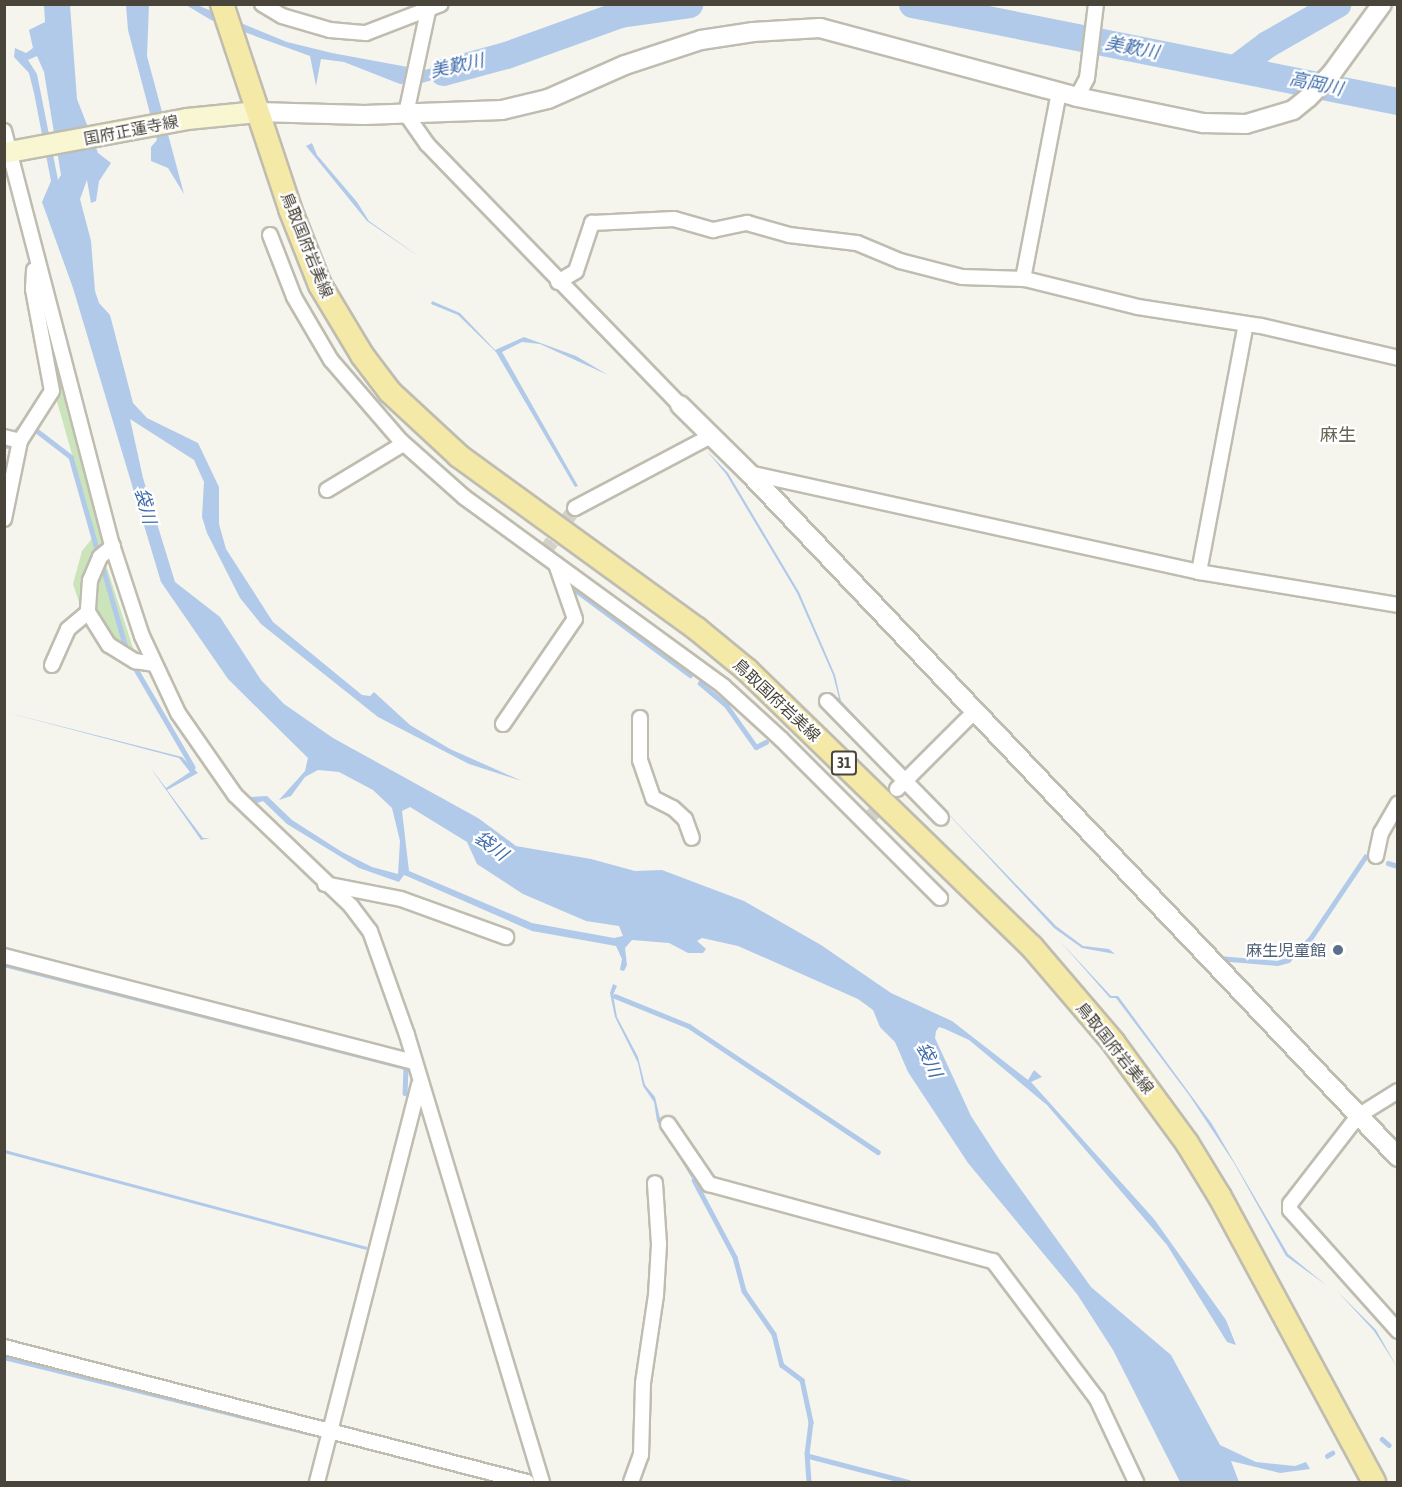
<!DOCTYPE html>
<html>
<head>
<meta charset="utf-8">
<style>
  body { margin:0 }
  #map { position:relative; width:1402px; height:1487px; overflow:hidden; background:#f5f4ed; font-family:"Asap Condensed","Noto Sans JP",sans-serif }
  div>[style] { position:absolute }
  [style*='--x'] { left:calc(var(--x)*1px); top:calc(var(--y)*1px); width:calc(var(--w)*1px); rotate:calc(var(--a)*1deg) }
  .green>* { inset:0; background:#cbe4bb }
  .water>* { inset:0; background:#b1caea; transform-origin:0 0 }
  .stream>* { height:4.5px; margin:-2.25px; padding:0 2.25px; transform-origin:2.25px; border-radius:2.25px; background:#b1caea }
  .river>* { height:27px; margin:-13.5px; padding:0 13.5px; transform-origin:13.5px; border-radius:13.5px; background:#b1caea }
  .minor-tunnel>* { height:14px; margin-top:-7px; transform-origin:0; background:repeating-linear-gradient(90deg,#d3d1c9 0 14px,transparent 0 21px) }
  .roads { filter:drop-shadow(2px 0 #bfbcb0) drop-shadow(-2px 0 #bfbcb0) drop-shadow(0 2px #bfbcb0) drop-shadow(0 -2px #bfbcb0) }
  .minor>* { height:14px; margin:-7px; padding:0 7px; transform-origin:7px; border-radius:7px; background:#fff }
  .tertiary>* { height:18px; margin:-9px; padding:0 9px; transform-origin:9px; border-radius:9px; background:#fff }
  .secondary>* { height:20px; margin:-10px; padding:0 10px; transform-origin:10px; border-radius:10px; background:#f9f6d2 }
  .primary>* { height:22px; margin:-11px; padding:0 11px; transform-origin:11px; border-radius:11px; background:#f4e9a7 }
  .dots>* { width:16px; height:16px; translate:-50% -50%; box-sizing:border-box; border:3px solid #fff; border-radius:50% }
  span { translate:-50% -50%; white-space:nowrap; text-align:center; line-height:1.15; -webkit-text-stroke:4.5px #fff; paint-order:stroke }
  .shield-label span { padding:2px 4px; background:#fff; border:2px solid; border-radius:4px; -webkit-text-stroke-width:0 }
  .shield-label { font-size:15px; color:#49453b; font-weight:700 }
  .street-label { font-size:16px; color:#49453b }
  .service-label { font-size:16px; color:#4e5e75 }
  .right { translate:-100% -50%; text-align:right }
  .water-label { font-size:18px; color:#3f6daa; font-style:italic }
  .neighbourhood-label { font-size:18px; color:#6a6453 }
  .frame { position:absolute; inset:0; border:6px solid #49453b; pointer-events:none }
</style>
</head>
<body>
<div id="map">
  <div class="green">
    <div style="clip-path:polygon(39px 289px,90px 493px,108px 543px,85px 580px,81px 608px,73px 584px,82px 551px,95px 535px,56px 398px,58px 386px)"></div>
    <div style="clip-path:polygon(104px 559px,134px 651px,132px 655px,115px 646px,92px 611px,93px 584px)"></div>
  </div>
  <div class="water">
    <div style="clip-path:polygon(evenodd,44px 5px,70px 5px,77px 99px,98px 153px,111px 163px,99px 181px,96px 201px,91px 203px,87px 180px,80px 199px,91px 241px,95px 291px,99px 303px,110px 315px,133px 403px,147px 418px,198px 443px,219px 487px,219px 524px,226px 549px,273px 622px,362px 695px,370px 696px,374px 692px,410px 725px,450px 749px,522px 781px,469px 764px,378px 717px,261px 624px,240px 598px,207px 533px,202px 517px,204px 482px,194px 460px,130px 419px,143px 478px,175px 582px,220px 617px,261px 680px,284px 704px,333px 738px,478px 818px,516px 846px,591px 859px,635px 871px,662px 870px,744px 901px,821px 945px,891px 993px,952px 1021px,1028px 1080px,1034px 1070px,1042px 1077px,1031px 1082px,1154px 1219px,1226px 1320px,1236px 1345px,1227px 1342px,1167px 1245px,1047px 1105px,969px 1040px,945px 1029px,939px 1027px,936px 1031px,935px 1038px,971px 1116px,999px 1159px,1091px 1287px,1171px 1355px,1220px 1445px,1256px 1462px,1295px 1466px,1306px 1462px,1310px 1469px,1280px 1473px,1231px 1461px,1239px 1482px,1180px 1482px,1113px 1350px,1077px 1294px,968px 1163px,908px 1072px,895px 1042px,880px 1027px,873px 1010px,858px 999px,738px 946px,702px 938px,697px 941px,706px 949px,703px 953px,688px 953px,669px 943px,632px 940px,625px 948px,627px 965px,624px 971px,620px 970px,622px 959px,616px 946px,532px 931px,409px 877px,404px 875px,399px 882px,359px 868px,287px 824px,263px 801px,254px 804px,250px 797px,267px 796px,292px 820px,342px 852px,372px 867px,398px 874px,400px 841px,392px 808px,373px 790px,339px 772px,318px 770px,305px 777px,291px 796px,279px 800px,305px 771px,308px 758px,228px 679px,161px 582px,73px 288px,42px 202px,51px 181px,34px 93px,29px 73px,14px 57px,15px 48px,26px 53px,33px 48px,29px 30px,45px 22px,44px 5px,37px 56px,44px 72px,61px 175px,58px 180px,37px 74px,28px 60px,37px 56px,44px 5px,410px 807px,467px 842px,477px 864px,523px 894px,586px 921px,619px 926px,623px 936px,614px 938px,532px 923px,409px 871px,402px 811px,410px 807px)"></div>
    <div style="clip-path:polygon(126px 5px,149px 5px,147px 56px,184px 194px,168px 168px,151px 161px,151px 147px,157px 140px,128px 30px)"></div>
    <div style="clip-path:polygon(186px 5px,197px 5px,287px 42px,332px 53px,424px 70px,476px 58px,480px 66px,422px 83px,400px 84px,344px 62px,321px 59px,316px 86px,310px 56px,211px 20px)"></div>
    <div style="clip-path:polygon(312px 143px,317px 155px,357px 202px,369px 221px,421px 258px,367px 221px,306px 146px)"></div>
    <div style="clip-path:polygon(432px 301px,460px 313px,495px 350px,524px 337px,576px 356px,608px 375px,540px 344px,522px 342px,502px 352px,578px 486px,575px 487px,496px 352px,458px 315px,431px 304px)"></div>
    <div style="clip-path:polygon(706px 450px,728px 473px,799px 592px,835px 675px,841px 701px,907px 771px,905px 773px,832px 696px,839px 698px,833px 675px,797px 593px,726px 474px)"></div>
    <div style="clip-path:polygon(5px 712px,182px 757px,198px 773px,167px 790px,203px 838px,210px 838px,201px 840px,150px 767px,166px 788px,190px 772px,179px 758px)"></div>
    <div style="clip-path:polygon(937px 802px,1056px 926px,1083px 946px,1109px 949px,1115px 954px,1082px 948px,1054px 928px)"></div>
    <div style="clip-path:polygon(1059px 940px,1111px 996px,1118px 996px,1212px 1124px,1288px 1254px,1326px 1285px,1286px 1256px,1234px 1163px,1189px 1095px,1116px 998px,1110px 998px)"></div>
    <div style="clip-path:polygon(613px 984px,617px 986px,613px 995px,617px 1017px,638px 1057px,645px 1085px,655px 1097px,662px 1127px,681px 1152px,696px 1185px,657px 1121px,654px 1102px,643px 1086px,638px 1063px,615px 1017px,610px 993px)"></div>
    <div style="left:5px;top:1150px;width:375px;height:3px;rotate:15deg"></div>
    <div style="clip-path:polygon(1337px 1291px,1376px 1330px,1397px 1367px,1374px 1331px)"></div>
  </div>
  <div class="stream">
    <div style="--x:36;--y:430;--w:44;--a:37.6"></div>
    <div style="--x:71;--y:457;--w:103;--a:74.2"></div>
    <div style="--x:15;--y:432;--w:12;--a:-48"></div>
    <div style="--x:4;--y:445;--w:8;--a:14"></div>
    <div style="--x:102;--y:564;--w:91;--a:74"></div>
    <div style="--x:577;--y:591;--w:141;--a:36.6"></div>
    <div style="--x:133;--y:664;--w:119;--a:59.8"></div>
    <div style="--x:700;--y:683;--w:35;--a:40"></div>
    <div style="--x:727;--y:706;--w:50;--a:54.7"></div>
    <div style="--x:756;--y:747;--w:11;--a:-27"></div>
    <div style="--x:915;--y:781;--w:5;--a:53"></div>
    <div style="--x:928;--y:795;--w:5;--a:37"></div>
    <div style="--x:1388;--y:863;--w:10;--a:17"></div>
    <div style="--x:1218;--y:958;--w:59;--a:4.8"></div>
    <div style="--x:1277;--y:963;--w:11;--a:-15"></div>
    <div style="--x:1288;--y:960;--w:30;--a:-44"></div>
    <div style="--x:1310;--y:939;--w:99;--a:-56.1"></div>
    <div style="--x:4;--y:964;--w:415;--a:14.4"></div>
    <div style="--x:406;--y:1067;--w:26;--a:92"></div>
    <div style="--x:615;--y:996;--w:80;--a:22.1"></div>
    <div style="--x:689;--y:1026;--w:227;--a:33.7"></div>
    <div style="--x:694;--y:1180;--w:87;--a:62"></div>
    <div style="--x:735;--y:1257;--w:35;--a:75"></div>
    <div style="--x:744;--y:1291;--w:52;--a:55.1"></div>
    <div style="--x:774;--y:1334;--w:32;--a:76"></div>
    <div style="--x:782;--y:1365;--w:25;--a:37"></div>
    <div style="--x:802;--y:1380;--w:43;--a:77.9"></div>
    <div style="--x:811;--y:1422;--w:31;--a:97"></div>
    <div style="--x:807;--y:1453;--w:29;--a:86"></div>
    <div style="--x:4;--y:1357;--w:320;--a:13.9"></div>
    <div style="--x:1382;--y:1439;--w:9;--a:41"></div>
    <div style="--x:809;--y:1456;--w:103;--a:14.6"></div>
    <div style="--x:1327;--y:1456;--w:6;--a:-31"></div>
  </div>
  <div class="river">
    <div style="--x:912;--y:4;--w:496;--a:11.3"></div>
    <div style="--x:1235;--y:68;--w:40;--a:-37"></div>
    <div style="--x:1267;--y:44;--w:81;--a:-29.7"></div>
    <div style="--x:443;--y:72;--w:65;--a:-15.1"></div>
    <div style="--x:506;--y:55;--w:121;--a:-19.8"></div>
    <div style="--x:620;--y:14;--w:70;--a:-8.2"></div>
  </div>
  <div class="minor-tunnel">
    <div style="--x:544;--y:553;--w:55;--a:-55.4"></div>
    <div style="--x:871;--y:816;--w:37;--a:-46"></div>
  </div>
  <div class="roads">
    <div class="minor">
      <div style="--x:262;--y:4;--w:23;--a:31"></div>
      <div style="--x:282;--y:16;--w:50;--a:16.3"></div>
      <div style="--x:330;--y:30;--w:36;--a:5"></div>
      <div style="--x:366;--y:33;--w:80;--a:-21.1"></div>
      <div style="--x:428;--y:11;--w:105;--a:102.1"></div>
      <div style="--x:406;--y:114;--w:37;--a:55"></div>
      <div style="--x:427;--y:144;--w:363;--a:45.9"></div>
      <div style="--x:1077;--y:97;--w:21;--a:-62"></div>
      <div style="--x:1087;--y:78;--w:75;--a:-83.1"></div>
      <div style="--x:4;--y:131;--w:431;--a:75.4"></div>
      <div style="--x:113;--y:548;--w:93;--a:71.8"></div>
      <div style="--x:142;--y:636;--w:85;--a:64.9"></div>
      <div style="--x:178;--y:713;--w:100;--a:55.2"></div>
      <div style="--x:235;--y:795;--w:161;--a:43.7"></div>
      <div style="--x:351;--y:906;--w:31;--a:53"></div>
      <div style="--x:370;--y:931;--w:110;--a:70.4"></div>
      <div style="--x:407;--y:1035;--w:467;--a:73.2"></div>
      <div style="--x:270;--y:235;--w:66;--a:68.8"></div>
      <div style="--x:294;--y:297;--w:73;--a:59.6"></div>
      <div style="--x:331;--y:360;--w:107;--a:49.2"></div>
      <div style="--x:401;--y:441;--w:84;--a:41.6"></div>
      <div style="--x:464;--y:497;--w:321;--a:36.1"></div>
      <div style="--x:723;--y:686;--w:79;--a:42.4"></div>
      <div style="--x:781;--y:739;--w:225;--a:45"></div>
      <div style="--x:1023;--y:279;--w:190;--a:-79.1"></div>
      <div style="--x:558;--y:282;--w:21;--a:-31"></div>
      <div style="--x:576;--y:271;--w:51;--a:-71.6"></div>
      <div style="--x:592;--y:223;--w:82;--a:-2.8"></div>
      <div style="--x:674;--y:219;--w:41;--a:15.8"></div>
      <div style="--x:713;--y:230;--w:35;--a:-12"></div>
      <div style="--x:747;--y:223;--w:44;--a:15.9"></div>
      <div style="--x:789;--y:235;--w:68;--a:6.7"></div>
      <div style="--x:857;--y:243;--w:47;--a:22.7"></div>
      <div style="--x:900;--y:261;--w:64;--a:14.5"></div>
      <div style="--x:962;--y:277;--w:63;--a:1.8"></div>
      <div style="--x:1025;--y:279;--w:116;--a:13.9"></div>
      <div style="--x:1138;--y:307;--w:124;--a:8.8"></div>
      <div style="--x:1261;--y:326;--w:141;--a:13.1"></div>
      <div style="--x:4;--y:437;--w:16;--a:14"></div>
      <div style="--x:749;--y:473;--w:461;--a:12.4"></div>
      <div style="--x:1199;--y:572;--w:202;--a:9.4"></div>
      <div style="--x:327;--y:490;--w:89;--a:-31.2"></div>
      <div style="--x:575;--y:508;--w:152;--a:-27.9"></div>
      <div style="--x:4;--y:519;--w:80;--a:-78.4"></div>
      <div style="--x:20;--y:441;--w:59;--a:-57.4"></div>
      <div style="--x:52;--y:391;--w:104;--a:-100.6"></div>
      <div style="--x:33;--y:289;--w:19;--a:-87"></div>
      <div style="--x:113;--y:546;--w:17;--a:140"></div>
      <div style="--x:100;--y:557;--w:25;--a:113"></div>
      <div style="--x:90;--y:580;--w:32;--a:94"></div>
      <div style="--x:88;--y:612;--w:39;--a:58"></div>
      <div style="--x:109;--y:645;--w:31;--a:32"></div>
      <div style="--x:135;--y:661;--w:20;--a:9"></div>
      <div style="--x:1199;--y:572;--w:252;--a:-79.3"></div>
      <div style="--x:52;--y:665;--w:39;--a:-66"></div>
      <div style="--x:68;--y:629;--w:26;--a:-40"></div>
      <div style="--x:827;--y:701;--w:163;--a:45.7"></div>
      <div style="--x:640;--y:718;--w:42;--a:90"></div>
      <div style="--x:640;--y:760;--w:40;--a:71.1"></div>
      <div style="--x:653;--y:798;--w:22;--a:27"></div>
      <div style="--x:673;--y:808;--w:16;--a:43"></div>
      <div style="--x:685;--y:819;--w:20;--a:70"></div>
      <div style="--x:503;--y:724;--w:127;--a:-55.6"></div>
      <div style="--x:575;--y:619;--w:58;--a:-109.1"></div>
      <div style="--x:897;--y:789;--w:107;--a:-45"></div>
      <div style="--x:1376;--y:856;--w:24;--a:-78"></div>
      <div style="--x:1381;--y:833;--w:34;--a:-60"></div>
      <div style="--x:325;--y:884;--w:77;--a:11.2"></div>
      <div style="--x:401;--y:899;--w:112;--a:19.9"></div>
      <div style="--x:4;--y:956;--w:420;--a:14.5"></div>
      <div style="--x:1398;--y:1091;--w:47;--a:148"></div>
      <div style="--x:1358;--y:1116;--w:111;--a:127.7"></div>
      <div style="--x:1290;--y:1204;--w:6;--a:90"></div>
      <div style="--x:1290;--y:1210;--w:162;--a:48.2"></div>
      <div style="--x:668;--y:1124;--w:73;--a:55.7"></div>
      <div style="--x:709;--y:1184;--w:294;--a:15.2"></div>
      <div style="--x:993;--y:1261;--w:173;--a:53"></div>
      <div style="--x:1097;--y:1399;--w:92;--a:64.8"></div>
      <div style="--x:4;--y:1347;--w:540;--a:14.47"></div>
      <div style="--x:317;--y:1482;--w:410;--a:-75.6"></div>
      <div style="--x:631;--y:1482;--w:29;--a:-70"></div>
      <div style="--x:641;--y:1455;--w:72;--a:-88.4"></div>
      <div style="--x:643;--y:1383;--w:89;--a:-81.6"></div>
      <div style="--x:656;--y:1295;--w:51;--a:-86.6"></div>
      <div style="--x:659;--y:1244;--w:61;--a:-93.8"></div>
    </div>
    <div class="tertiary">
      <div style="--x:258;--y:112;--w:106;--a:1.6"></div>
      <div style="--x:364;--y:115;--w:138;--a:-2.1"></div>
      <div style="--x:502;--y:110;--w:47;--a:-13.4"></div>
      <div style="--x:548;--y:99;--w:84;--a:-23.8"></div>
      <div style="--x:625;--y:65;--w:80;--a:-18.2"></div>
      <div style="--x:701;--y:40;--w:53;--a:-8.7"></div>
      <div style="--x:753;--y:32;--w:67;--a:-3.4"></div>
      <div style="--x:820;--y:28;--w:266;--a:15"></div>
      <div style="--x:1077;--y:97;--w:129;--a:11.7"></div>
      <div style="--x:1203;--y:123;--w:43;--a:1.3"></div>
      <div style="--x:1246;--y:124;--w:49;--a:-16.6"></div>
      <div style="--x:1293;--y:110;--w:19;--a:-39"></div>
      <div style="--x:1308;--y:98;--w:35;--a:-46"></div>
      <div style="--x:1332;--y:73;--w:85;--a:-54.1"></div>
      <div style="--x:680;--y:405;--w:97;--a:44.6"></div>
      <div style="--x:749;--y:473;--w:943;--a:46.5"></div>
    </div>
    <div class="secondary">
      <div style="--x:4;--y:153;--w:186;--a:-10.5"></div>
      <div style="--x:187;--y:119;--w:71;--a:-5.6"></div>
    </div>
    <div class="primary">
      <div style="--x:222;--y:4;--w:216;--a:71.6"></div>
      <div style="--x:290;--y:209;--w:82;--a:68.5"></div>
      <div style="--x:320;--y:285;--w:82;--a:59"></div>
      <div style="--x:362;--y:355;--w:46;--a:52.9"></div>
      <div style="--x:390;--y:392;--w:94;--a:42.8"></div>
      <div style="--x:459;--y:456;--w:294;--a:36"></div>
      <div style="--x:697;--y:629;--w:65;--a:39.4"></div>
      <div style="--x:747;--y:670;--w:397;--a:44.2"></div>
      <div style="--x:1032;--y:947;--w:125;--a:49.5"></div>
      <div style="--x:1113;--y:1042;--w:125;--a:53.8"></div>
      <div style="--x:1187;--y:1143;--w:63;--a:58.6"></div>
      <div style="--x:1220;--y:1197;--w:324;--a:61.6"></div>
    </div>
  </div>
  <div class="dots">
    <div style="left:1338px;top:950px;background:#5c6f8a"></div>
  </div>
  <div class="shield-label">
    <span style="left:844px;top:763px">31</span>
  </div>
  <div class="street-label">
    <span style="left:131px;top:130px;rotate:-11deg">国府正蓮寺線</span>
    <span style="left:307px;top:245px;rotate:68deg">鳥取国府岩美線</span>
    <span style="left:777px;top:700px;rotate:43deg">鳥取国府岩美線</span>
    <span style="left:1115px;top:1048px;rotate:51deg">鳥取国府岩美線</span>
  </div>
  <div class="service-label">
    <span class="right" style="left:1326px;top:950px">麻生児童館</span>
  </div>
  <div class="water-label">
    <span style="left:1132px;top:48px;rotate:11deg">美歎川</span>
    <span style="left:457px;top:66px;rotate:-12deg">美歎川</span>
    <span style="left:1316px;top:84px;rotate:12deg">高岡川</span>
    <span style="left:145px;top:506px;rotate:75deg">袋川</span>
    <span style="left:491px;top:846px;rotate:37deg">袋川</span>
    <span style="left:929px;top:1060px;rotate:66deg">袋川</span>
  </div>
  <div class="neighbourhood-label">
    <span style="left:1338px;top:435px">麻生</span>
  </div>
  <div class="frame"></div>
</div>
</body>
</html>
